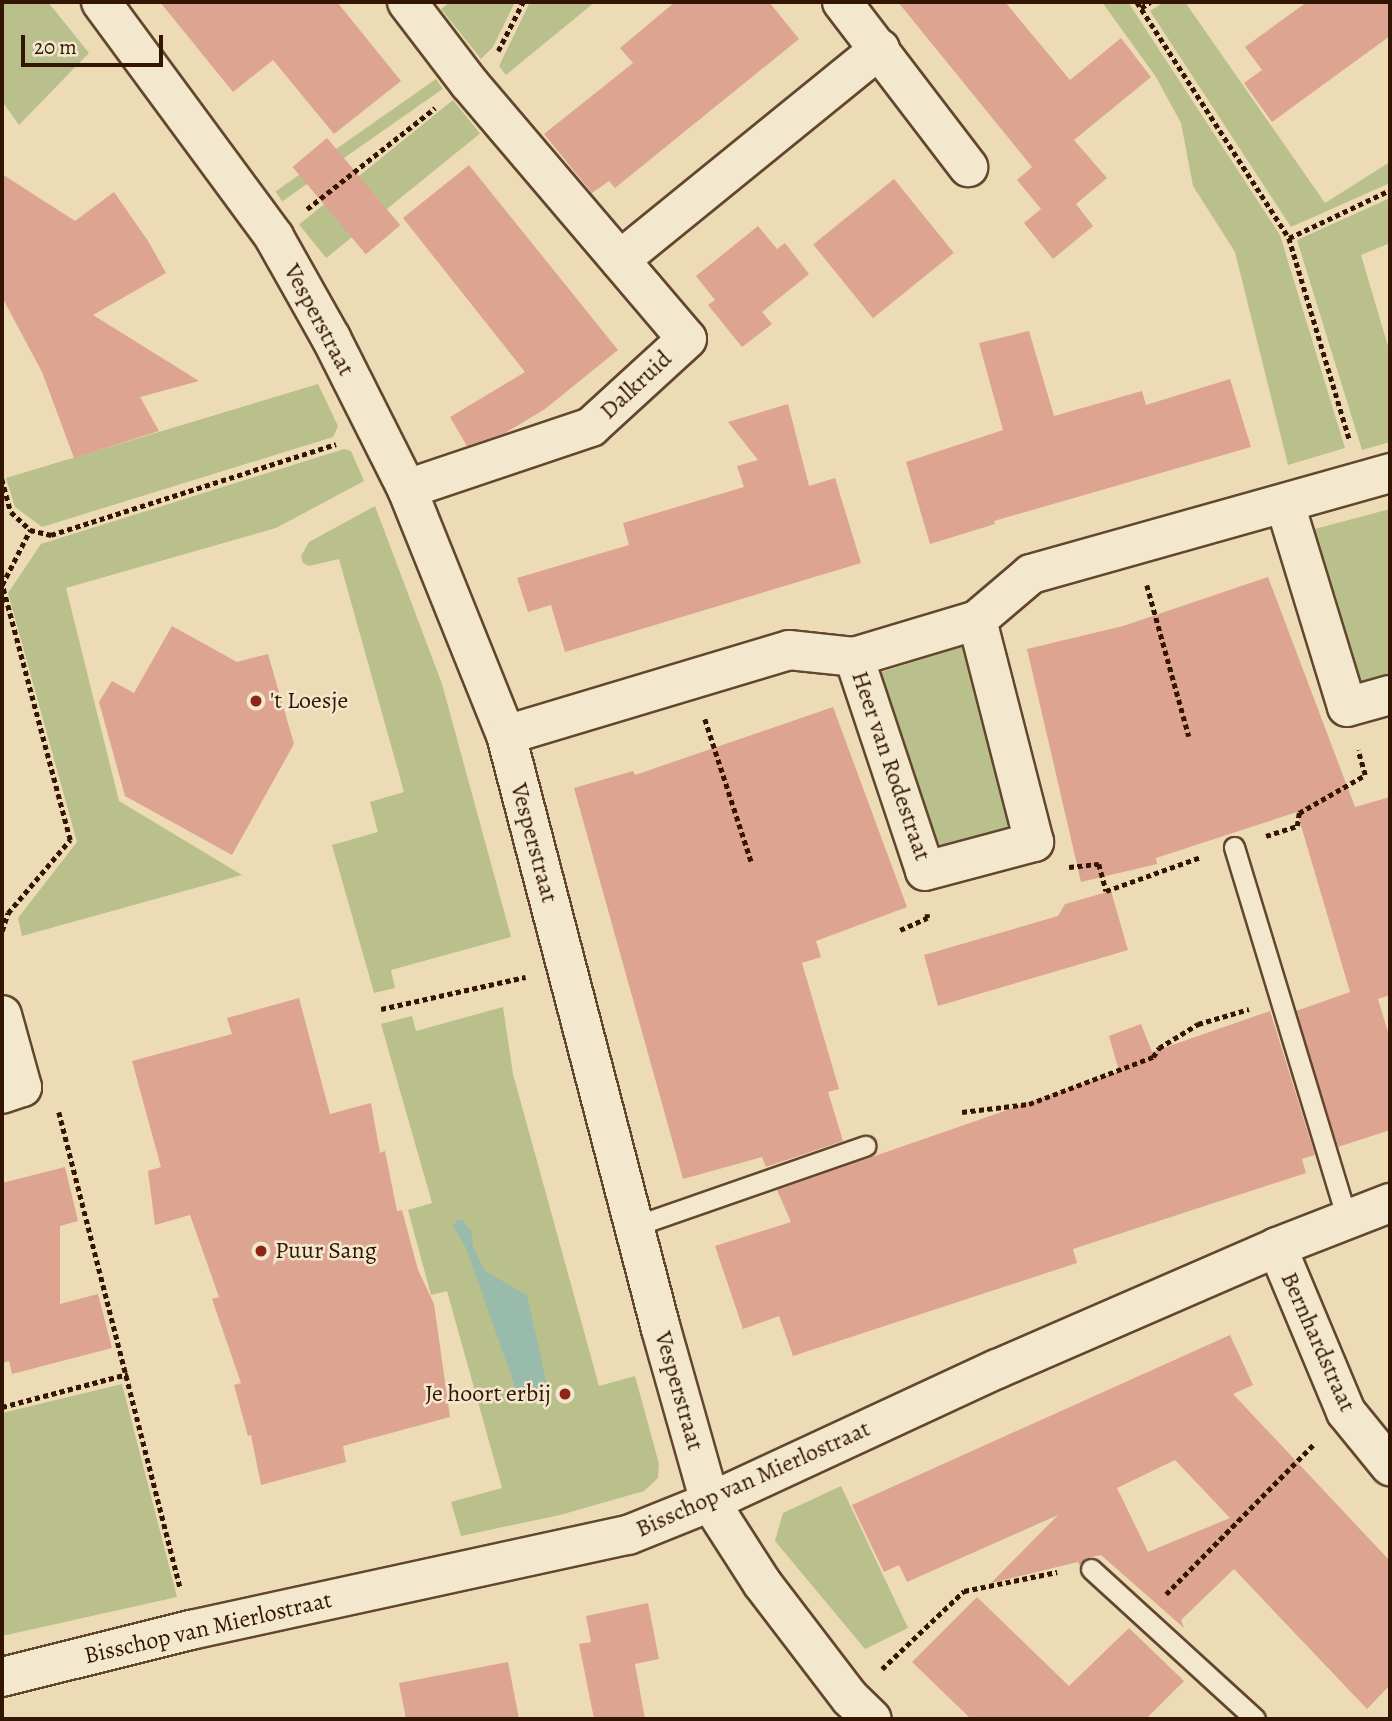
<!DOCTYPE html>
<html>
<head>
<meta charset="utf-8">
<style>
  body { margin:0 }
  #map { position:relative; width:1392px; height:1721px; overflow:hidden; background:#ecdbb4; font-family:Alegreya,serif }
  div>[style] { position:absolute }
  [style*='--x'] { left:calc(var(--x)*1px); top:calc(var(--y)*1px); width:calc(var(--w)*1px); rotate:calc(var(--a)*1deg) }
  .green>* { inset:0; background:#b9c08c; transform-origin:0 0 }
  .water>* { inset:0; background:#99bbac }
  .building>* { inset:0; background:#dea492; transform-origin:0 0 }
  .path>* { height:4.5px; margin-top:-2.25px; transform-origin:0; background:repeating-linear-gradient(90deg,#341402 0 5px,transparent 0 8.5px) }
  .roads { filter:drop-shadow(2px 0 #62462e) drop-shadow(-2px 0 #62462e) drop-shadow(0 2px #62462e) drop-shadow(0 -2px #62462e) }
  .service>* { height:19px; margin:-9.5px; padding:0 9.5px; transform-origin:9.5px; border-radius:9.5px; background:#f3e8ce }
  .minor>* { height:38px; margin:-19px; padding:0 19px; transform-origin:19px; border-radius:19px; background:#f3e8ce }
  .dots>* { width:19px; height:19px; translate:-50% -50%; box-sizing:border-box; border:4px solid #f3e8ce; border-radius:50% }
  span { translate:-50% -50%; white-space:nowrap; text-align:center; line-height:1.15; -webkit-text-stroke:5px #f3e8ce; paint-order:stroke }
  .street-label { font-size:24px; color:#341402 }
  .poi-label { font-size:24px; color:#341402 }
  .left { translate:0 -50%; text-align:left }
  .right { translate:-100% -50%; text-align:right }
  .frame { position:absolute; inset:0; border:4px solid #341402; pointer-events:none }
  .scale { position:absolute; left:21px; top:35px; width:142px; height:32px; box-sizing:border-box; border:4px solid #341402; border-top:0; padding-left:9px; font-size:21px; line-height:24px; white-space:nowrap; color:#341402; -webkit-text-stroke:5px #f3e8ce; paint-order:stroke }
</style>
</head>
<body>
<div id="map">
  <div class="green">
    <div style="clip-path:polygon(2px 2px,48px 2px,89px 53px,19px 125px,2px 101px)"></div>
    <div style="clip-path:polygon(450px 2px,515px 2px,493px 47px,481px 59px,441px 9px)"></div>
    <div style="clip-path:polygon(530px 2px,595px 2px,506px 75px,499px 66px)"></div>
    <div style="clip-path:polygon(1102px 2px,1128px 2px,1280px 235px,1345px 448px,1288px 465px,1235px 252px,1193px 186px,1181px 123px,1156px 77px)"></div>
    <div style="clip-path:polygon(1164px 2px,1185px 2px,1325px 203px,1390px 162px,1390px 183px,1291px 227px,1150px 11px)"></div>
    <div style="left:436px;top:79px;width:12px;height:196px;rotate:55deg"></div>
    <div style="left:453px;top:100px;width:43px;height:198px;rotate:51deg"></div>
    <div style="clip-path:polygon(1390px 198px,1390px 243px,1361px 255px,1390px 353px,1390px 442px,1362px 450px,1297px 240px)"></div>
    <div style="clip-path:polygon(318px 384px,338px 426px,333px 437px,42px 527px,15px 507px,6px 478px)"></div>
    <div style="clip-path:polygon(344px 449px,351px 451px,364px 481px,276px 528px,66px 588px,119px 801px,242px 875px,22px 936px,18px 918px,77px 842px,8px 593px,41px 544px)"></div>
    <div style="clip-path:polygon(375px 506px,442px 684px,511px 937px,391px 970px,395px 988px,374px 993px,332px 845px,378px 832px,370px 802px,404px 792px,339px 559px,309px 566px,303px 563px,301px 556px,309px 542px)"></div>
    <div style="clip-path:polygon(1390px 509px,1390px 681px,1356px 691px,1307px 531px)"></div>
    <div style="clip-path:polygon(971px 644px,1016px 833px,932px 853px,875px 674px)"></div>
    <div style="clip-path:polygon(503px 1007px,513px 1074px,599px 1386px,635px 1376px,659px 1464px,658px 1478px,644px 1491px,560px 1515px,461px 1536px,451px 1502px,502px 1488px,447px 1291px,431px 1295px,408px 1210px,432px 1203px,381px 1024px,412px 1016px,416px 1031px)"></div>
    <div style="clip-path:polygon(122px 1384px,177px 1597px,2px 1636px,2px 1413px)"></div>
    <div style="clip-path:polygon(841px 1486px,908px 1628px,865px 1649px,775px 1541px,783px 1513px)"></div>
  </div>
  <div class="water">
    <div style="clip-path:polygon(458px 1219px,464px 1221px,468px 1229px,471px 1229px,473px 1247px,485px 1271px,527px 1295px,548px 1390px,546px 1395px,525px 1399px,518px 1395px,466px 1248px,453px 1226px)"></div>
  </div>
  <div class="building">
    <div style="clip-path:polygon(160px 2px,337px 2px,401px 81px,334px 134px,273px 60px,233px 92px)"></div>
    <div style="clip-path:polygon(675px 2px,769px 2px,799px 39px,615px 188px,609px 181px,592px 193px,544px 134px,633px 63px,620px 48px)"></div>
    <div style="clip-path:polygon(898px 2px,1005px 2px,1070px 80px,1121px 38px,1151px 77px,1074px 140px,1107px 178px,1076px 204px,1093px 226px,1053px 259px,1024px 223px,1041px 209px,1017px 180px,1032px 167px)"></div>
    <div style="clip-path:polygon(1307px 2px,1390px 2px,1390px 36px,1272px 122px,1244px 83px,1262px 70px,1245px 47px)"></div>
    <div style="left:327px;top:138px;width:114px;height:45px;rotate:50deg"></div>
    <div style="clip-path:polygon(469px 165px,618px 350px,545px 409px,505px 433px,467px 446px,450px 417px,525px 372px,403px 218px)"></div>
    <div style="clip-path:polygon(2px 174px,75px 221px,114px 192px,148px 241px,166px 273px,93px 315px,199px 381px,140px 397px,159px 431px,74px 458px,42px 372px,2px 297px)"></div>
    <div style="left:894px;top:179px;width:95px;height:104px;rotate:51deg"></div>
    <div style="clip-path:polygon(758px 226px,777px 249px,785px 243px,809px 274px,762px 312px,772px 324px,742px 347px,708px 305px,715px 300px,696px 276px)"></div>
    <div style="clip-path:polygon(1029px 331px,1054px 416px,1142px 391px,1146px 405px,1230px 379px,1251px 447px,994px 521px,995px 524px,930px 544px,906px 462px,1003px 430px,979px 343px)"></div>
    <div style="clip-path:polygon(788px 404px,809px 486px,835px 478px,861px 563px,565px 652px,551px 605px,528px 612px,517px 578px,629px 545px,623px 523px,744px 487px,737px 466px,758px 460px,728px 422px)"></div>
    <div style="clip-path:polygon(1268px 577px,1355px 807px,1390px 797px,1390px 995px,1378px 999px,1390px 1039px,1390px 1130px,1338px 1147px,1296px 1011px,1350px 992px,1297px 812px,1156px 858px,1157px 864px,1081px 882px,1027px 649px,1123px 626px)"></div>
    <div style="clip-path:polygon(172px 626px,237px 662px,268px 654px,294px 744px,232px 855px,125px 796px,99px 702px,112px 681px,134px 693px)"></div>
    <div style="clip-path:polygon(833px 707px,907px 907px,816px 941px,821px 957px,802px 963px,839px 1089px,828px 1092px,843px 1141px,766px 1167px,762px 1157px,683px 1179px,574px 788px,633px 771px,635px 775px)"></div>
    <div style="clip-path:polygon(1111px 891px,1128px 950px,938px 1006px,924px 955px,1058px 916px,1065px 904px)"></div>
    <div style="clip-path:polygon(299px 998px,330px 1114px,371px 1103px,380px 1153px,385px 1151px,397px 1211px,402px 1210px,418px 1270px,434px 1304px,450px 1417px,343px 1446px,346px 1462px,261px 1485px,251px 1435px,248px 1436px,234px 1385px,241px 1383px,212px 1299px,219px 1297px,190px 1215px,155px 1225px,148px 1171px,161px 1167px,132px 1061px,232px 1034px,227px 1018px)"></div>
    <div style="clip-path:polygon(1270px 1011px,1315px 1155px,1302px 1159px,1306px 1173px,1073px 1249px,1077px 1263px,793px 1356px,779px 1316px,743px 1329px,715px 1246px,791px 1222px,777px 1190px,1119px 1071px,1109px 1036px,1141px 1024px,1152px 1052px)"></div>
    <div style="clip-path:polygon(65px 1167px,78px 1221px,60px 1226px,60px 1304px,98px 1294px,112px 1348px,12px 1374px,9px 1361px,2px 1363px,2px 1183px)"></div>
    <div style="clip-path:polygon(evenodd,1230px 1335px,1253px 1385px,1233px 1394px,1390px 1561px,1390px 1685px,1367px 1709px,1234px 1569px,1181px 1620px,1184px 1628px,1101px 1555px,1087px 1558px,1079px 1565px,1078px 1562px,991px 1583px,1058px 1515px,907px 1582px,899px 1565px,884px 1572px,852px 1505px,1230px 1335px,1175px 1460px,1230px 1518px,1148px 1552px,1117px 1488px,1175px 1460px)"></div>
    <div style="clip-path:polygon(977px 1597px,1069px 1686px,1129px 1628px,1184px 1681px,1146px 1719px,971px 1719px,912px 1662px)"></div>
    <div style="clip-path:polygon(648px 1603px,659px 1659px,635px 1664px,645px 1719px,594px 1719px,579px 1644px,591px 1642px,586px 1616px)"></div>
    <div style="clip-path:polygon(508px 1662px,519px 1719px,406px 1719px,399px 1683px)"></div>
  </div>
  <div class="path">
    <div style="--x:1137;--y:2;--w:281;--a:57.2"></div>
    <div style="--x:1289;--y:238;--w:212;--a:73.3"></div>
    <div style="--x:1141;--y:8;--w:11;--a:-34"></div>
    <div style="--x:498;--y:51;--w:55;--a:-63"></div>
    <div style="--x:307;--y:209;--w:163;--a:-38.3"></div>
    <div style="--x:1289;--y:238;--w:112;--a:-25.4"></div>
    <div style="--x:2;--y:479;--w:34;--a:75"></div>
    <div style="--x:11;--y:512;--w:26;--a:43"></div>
    <div style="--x:30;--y:530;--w:22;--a:13"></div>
    <div style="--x:51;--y:535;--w:299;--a:-17.7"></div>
    <div style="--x:1147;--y:585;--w:157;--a:74.5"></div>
    <div style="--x:705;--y:719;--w:152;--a:72"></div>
    <div style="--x:1266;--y:836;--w:33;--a:-18"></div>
    <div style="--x:1297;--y:826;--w:13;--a:-81"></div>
    <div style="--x:1299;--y:813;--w:76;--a:-29.9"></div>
    <div style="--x:1365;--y:775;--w:26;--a:-106"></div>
    <div style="--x:1069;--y:867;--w:30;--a:-6"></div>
    <div style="--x:1099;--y:864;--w:28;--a:75"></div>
    <div style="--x:1106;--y:891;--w:101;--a:-19.7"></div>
    <div style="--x:900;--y:930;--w:30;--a:-24"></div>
    <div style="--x:927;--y:918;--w:4;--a:-90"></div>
    <div style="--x:2;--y:931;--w:19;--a:-72"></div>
    <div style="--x:8;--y:913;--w:96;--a:-49.7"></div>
    <div style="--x:70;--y:840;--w:264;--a:-104.9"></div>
    <div style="--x:2;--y:585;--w:62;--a:-63"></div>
    <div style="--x:381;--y:1009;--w:148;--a:-12.5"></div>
    <div style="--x:59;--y:1112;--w:491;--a:75.7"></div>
    <div style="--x:962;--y:1112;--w:67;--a:-6.8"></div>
    <div style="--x:1029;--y:1104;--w:133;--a:-20.8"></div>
    <div style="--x:1153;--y:1057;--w:11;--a:-56"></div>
    <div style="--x:1159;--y:1048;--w:46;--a:-31.6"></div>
    <div style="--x:1198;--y:1024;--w:53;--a:-16.4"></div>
    <div style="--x:2;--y:1407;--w:130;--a:-14.7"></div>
    <div style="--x:1166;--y:1594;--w:212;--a:-45.4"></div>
    <div style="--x:882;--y:1669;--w:113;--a:-43.6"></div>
    <div style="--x:964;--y:1591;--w:95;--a:-11.5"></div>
  </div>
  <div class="roads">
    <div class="service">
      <div style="--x:1234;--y:847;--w:390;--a:73.1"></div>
      <div style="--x:635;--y:1226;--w:244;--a:-19.2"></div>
      <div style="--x:1091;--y:1569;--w:222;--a:42.4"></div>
    </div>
    <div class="minor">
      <div style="--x:101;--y:2;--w:292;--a:53.6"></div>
      <div style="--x:274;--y:237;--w:116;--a:60.6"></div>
      <div style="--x:331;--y:338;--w:169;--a:63.3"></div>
      <div style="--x:407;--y:489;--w:265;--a:68.1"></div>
      <div style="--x:506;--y:735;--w:614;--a:75.38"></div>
      <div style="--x:661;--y:1329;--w:180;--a:74.2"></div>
      <div style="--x:710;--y:1502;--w:96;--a:57.3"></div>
      <div style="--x:762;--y:1583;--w:145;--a:52.6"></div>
      <div style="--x:850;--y:1698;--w:30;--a:44"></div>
      <div style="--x:407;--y:2;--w:102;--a:52.6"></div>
      <div style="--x:469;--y:83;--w:336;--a:49.6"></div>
      <div style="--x:687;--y:339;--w:130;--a:137.5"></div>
      <div style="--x:591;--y:427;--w:194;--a:161.4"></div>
      <div style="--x:842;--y:2;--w:208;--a:52.6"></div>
      <div style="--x:620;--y:260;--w:335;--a:-39.1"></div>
      <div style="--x:1285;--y:504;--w:212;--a:73"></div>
      <div style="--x:1347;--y:707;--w:45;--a:-15.6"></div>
      <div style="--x:854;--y:657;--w:225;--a:71.6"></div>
      <div style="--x:925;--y:871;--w:113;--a:-14.9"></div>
      <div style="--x:1034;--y:842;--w:229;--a:-104.4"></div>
      <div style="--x:506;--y:735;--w:295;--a:-16.7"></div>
      <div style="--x:789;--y:650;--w:65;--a:6.1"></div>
      <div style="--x:854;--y:657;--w:128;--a:-16.7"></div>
      <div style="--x:977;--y:620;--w:71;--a:-40.4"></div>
      <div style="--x:1031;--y:574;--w:373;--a:-15.7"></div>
      <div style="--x:2;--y:1015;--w:75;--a:74.5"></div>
      <div style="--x:22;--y:1087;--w:21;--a:161"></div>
      <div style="--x:1277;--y:1247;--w:179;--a:67.3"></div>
      <div style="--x:1346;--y:1412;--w:70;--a:50.8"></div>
      <div style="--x:2;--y:1677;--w:195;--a:-14"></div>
      <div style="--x:191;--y:1630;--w:447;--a:-12.3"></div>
      <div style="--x:628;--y:1535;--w:88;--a:-21.9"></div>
      <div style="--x:710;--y:1502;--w:316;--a:-24.9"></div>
      <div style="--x:997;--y:1369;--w:305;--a:-23.5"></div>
      <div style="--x:1277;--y:1247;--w:121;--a:-21.3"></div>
    </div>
  </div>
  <div class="dots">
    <div style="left:256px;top:701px;background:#8f2418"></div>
    <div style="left:261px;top:1251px;background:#8f2418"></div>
    <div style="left:565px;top:1394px;background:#8f2418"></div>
  </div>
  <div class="street-label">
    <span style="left:319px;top:320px;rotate:62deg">Vesperstraat</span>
    <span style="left:636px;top:385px;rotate:-43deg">Dalkruid</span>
    <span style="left:891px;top:766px;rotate:71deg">Heer van Rodestraat</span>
    <span style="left:534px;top:843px;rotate:75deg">Vesperstraat</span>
    <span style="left:1318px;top:1342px;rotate:66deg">Bernhardstraat</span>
    <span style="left:679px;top:1391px;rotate:74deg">Vesperstraat</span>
    <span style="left:753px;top:1479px;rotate:-24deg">Bisschop van Mierlostraat</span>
    <span style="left:208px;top:1628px;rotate:-13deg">Bisschop van Mierlostraat</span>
  </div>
  <div class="poi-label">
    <span class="left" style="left:270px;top:701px">'t Loesje</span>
    <span class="left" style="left:275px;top:1251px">Puur Sang</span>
    <span class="right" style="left:551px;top:1394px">Je hoort erbij</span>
  </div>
  <div class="frame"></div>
  <div class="scale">20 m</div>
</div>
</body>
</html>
